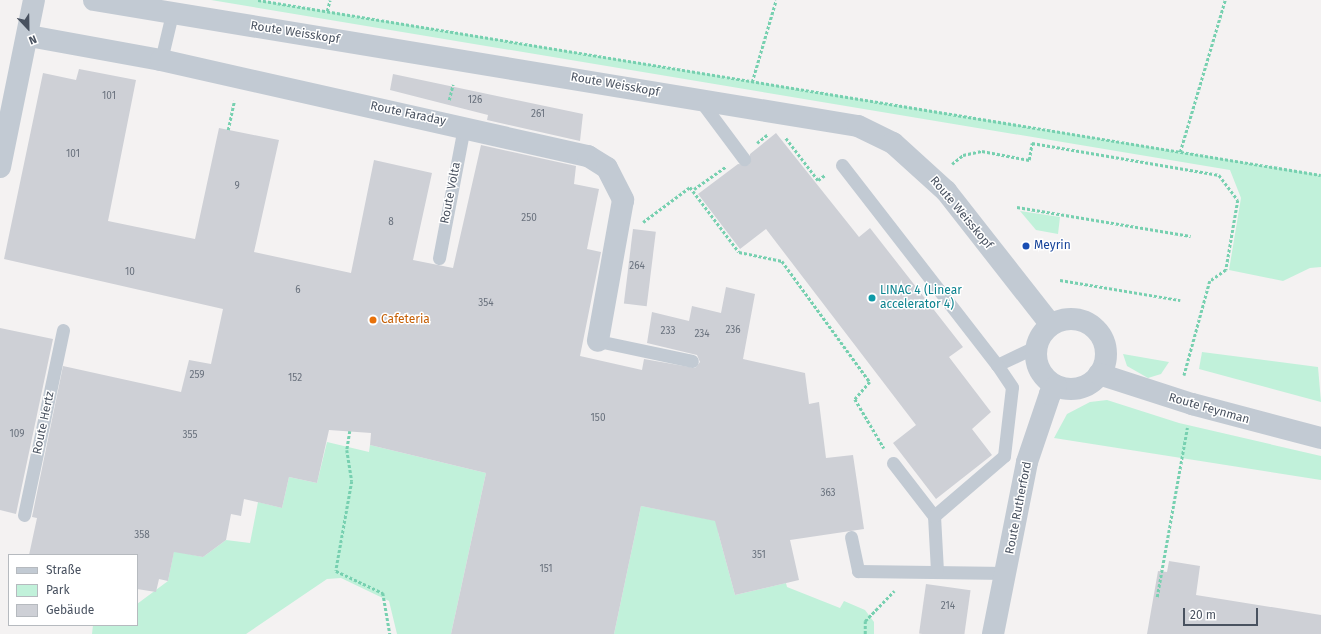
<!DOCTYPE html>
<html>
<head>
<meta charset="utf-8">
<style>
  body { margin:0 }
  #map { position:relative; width:1321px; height:634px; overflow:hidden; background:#f4f2f2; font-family:"Fira Sans",sans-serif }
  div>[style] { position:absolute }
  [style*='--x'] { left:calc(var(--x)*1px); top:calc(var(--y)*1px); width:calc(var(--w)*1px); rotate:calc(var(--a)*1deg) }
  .green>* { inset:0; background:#c1f1da }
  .building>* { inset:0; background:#ced0d6; transform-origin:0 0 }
  .path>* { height:2.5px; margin-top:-1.25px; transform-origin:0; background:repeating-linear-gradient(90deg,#77d0b0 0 3px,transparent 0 5px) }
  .service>* { height:13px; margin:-6.5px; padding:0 6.5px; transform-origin:6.5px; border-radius:6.5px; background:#c2cad3 }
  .minor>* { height:22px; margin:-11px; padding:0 11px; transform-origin:11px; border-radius:11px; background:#c2cad3 }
  .minor>.ring { margin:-11px; padding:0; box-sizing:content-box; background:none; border:22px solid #c2cad3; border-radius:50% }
  .dots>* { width:11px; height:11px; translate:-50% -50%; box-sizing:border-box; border:2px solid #fff; border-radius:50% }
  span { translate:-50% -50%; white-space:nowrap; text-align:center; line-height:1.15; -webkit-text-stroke:3px #fff; paint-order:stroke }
  .number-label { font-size:10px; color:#6a727e }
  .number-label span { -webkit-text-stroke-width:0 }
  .street-label { font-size:12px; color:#495260 }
  .transit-label { font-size:12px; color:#164399 }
  .left { translate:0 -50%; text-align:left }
  .culture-label { font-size:12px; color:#0d838f }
  .food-label { font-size:12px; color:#c56008 }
  .legend { position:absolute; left:8px; top:554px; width:130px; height:72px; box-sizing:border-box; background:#fff; border:1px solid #b6babf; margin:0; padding:5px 7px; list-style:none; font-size:12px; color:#495260 }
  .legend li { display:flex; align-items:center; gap:8px; height:20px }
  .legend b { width:20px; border:1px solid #b6babf }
  .north { position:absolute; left:8px; top:8px; width:40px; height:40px; -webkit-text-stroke:3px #fff; paint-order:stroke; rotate:158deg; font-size:11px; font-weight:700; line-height:16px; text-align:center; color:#495260 }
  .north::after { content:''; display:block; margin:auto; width:14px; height:18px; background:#495260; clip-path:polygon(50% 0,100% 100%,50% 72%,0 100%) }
  .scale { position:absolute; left:1183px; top:608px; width:75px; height:18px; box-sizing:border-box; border:2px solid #495260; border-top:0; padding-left:5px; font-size:12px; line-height:14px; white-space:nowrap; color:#495260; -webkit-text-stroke:3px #fff; paint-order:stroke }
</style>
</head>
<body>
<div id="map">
  <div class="green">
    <div style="clip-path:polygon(211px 0,258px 0,1321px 175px,1321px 267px,1310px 268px,1283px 281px,1229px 270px,1241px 198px,1230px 170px)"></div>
    <div style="clip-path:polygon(1020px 211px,1060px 217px,1058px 234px,1036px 230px)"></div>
    <div style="clip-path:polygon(1202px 352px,1318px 367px,1321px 402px,1199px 369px)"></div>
    <div style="clip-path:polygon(1123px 354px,1169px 362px,1161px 374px,1148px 378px,1127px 366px)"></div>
    <div style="clip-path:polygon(1107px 400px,1179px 423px,1321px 456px,1321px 480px,1054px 438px,1067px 414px,1090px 402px)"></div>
    <div style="clip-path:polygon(327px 442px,369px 452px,370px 445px,486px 473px,451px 634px,397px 634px,389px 601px,341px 578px,327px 579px,246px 634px,92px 634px,93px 625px,137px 625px,137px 604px,168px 581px,174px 551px,203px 557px,226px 540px,250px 543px,258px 502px,282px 508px,289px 477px,317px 483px)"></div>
    <div style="clip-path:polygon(641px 506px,728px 523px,718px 532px,735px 595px,786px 583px,787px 587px,840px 608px,844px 601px,865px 610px,874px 622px,874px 634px,614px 634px)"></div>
  </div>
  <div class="building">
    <div style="clip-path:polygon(79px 69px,136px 80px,108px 221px,195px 239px,219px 128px,279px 140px,254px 252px,351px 273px,374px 160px,432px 173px,413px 260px,453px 268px,481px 145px,576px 166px,574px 184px,599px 189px,587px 249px,601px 252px,580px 356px,642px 370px,644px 359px,695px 368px,700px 362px,697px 355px,647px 343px,652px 312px,689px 321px,692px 306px,721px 313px,726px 287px,755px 294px,743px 359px,805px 373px,809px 404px,819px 402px,826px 458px,853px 455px,864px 529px,790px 540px,799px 580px,735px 595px,715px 521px,641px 506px,614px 634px,451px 634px,486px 473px,370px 445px,371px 433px,329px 430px,317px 483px,289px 477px,282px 508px,244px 499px,241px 516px,231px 514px,226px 540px,203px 557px,174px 552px,168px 581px,159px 579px,156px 592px,137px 589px,137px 555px,29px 555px,37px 518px,32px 517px,63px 366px,181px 392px,189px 360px,211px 364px,223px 309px,4px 259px,43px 73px,76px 80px)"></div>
    <div style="clip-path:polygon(393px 74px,583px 114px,580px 141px,487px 120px,488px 115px,390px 90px)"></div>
    <div style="clip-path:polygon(776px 133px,859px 237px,870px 228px,963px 347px,949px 357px,991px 412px,972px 429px,992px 455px,936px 499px,893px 443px,916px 425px,766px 229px,740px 249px,698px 194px,738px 164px,749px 165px,750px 154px)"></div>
    <div style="left:633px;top:229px;width:23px;height:75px;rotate:7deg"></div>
    <div style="clip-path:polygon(0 328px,53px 339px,16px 514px,0 510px)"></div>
    <div style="clip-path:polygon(1169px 561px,1200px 566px,1196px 595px,1321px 615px,1321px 634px,1147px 634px,1158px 571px,1167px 572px)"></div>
    <div style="left:926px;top:584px;width:45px;height:50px;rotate:8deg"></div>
  </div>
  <div class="path">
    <div style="--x:258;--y:0;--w:1077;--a:9.35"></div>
    <div style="--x:327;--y:11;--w:11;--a:-75"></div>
    <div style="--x:752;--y:82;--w:85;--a:-73.7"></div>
    <div style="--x:449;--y:100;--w:16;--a:-76"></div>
    <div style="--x:228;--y:130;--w:30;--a:-78"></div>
    <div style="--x:786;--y:138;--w:53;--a:52.7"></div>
    <div style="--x:818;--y:180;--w:9;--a:-36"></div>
    <div style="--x:757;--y:143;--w:13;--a:-39"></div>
    <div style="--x:1180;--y:152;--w:159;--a:-73.5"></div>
    <div style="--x:952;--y:164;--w:14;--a:-39"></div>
    <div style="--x:963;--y:155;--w:19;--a:-12"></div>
    <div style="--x:982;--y:151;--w:48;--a:10.8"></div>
    <div style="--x:1029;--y:160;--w:17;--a:-80"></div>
    <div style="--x:1032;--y:143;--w:190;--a:9.7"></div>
    <div style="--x:1219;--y:175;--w:31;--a:53"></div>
    <div style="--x:1238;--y:200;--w:71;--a:99.7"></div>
    <div style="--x:1226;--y:270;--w:19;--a:145"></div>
    <div style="--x:1210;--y:281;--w:98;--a:105.3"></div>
    <div style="--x:690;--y:187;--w:81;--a:53"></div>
    <div style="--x:739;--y:252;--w:44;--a:11.8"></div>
    <div style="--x:782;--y:261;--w:150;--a:54"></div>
    <div style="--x:870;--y:382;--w:23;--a:131"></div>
    <div style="--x:855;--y:399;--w:57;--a:59.4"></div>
    <div style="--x:694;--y:189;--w:39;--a:-35"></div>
    <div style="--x:1017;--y:207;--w:176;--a:9.5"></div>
    <div style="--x:643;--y:222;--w:59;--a:-36.7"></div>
    <div style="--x:1060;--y:280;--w:122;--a:9.5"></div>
    <div style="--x:350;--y:431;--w:19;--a:99"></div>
    <div style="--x:347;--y:450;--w:31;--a:81"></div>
    <div style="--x:352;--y:481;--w:91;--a:100.1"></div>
    <div style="--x:336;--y:571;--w:52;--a:25.1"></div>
    <div style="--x:383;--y:593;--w:42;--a:80.3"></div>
    <div style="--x:1157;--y:597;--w:172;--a:-79.9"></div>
    <div style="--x:865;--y:634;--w:13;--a:-90"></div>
    <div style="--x:865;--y:621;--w:42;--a:-46"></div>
  </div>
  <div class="service">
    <div style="--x:161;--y:60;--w:47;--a:-76.6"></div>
    <div style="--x:700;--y:100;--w:74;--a:53.3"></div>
    <div style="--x:842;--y:165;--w:253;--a:52.2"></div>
    <div style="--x:997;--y:365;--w:44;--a:-25.4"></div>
    <div style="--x:439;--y:258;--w:133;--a:-79.2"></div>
    <div style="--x:598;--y:341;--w:96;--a:12"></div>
    <div style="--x:893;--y:463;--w:67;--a:52.3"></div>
    <div style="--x:24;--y:515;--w:189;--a:-78.1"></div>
    <div style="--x:851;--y:537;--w:35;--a:78"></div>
    <div style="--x:858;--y:571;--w:148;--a:0.8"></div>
    <div style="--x:937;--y:571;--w:55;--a:-93.1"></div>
    <div style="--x:934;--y:516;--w:92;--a:-40.6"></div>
    <div style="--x:1004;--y:456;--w:69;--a:-83.4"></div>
    <div style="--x:1012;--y:387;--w:27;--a:-124"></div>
  </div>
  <div class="minor">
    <div style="--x:94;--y:0;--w:774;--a:9.37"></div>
    <div style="--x:858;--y:126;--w:39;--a:26"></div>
    <div style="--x:893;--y:143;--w:72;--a:42.2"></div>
    <div style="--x:946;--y:191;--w:170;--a:51.9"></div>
    <div style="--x:29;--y:36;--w:134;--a:10.3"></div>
    <div style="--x:161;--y:60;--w:438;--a:12.7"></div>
    <div style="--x:588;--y:156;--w:22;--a:32"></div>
    <div style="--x:607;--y:168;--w:36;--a:63"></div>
    <div style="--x:623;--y:200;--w:143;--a:100.1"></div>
    <div style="--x:0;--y:167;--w:170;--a:-78.5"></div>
    <div class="ring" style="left:1036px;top:319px;width:48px;height:48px"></div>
    <div style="--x:1099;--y:374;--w:98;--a:17.9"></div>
    <div style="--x:1192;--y:404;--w:133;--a:14.8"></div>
    <div style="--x:993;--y:634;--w:175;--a:-78.8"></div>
    <div style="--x:1027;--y:462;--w:72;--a:-71.3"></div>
    <div style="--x:1050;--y:394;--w:10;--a:-53"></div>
  </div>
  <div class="dots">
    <div style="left:1026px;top:246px;background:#1a4fb4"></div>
    <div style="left:872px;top:298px;background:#0f9aa8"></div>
    <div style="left:373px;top:320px;background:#e8710a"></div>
  </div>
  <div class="number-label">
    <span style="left:109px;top:97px">101</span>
    <span style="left:475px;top:101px">126</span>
    <span style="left:538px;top:115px">261</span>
    <span style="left:73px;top:155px">101</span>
    <span style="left:237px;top:187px">9</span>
    <span style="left:529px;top:219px">250</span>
    <span style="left:391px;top:223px">8</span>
    <span style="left:637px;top:267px">264</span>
    <span style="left:130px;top:273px">10</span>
    <span style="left:298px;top:291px">6</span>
    <span style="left:486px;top:304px">354</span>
    <span style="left:733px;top:331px">236</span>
    <span style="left:668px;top:332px">233</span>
    <span style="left:702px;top:335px">234</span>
    <span style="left:197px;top:376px">259</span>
    <span style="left:295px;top:379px">152</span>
    <span style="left:598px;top:419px">150</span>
    <span style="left:17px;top:435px">109</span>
    <span style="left:190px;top:436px">355</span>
    <span style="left:828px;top:494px">363</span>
    <span style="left:142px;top:536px">358</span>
    <span style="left:759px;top:556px">351</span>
    <span style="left:546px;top:570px">151</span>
    <span style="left:948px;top:607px">214</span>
  </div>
  <div class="street-label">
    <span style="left:295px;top:33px;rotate:9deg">Route Weisskopf</span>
    <span style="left:615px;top:85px;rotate:10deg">Route Weisskopf</span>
    <span style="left:408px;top:114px;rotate:12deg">Route Faraday</span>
    <span style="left:451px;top:193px;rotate:-79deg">Route Volta</span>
    <span style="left:961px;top:213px;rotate:50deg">Route Weisskopf</span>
    <span style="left:1209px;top:409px;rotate:16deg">Route Feynman</span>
    <span style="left:44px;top:423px;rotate:-78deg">Route Hertz</span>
    <span style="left:1019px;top:508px;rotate:-79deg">Route Rutherford</span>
  </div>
  <div class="transit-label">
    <span class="left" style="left:1034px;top:246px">Meyrin</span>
  </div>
  <div class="culture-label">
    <span class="left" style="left:880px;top:298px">LINAC 4 (Linear<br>accelerator 4)</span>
  </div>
  <div class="food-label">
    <span class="left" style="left:381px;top:320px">Cafeteria</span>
  </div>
  <ul class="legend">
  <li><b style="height:5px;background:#c2cad3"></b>Straße</li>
  <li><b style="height:11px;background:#c1f1da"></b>Park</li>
  <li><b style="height:11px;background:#ced0d6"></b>Gebäude</li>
  </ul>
  <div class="north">N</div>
  <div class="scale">20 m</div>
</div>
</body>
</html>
